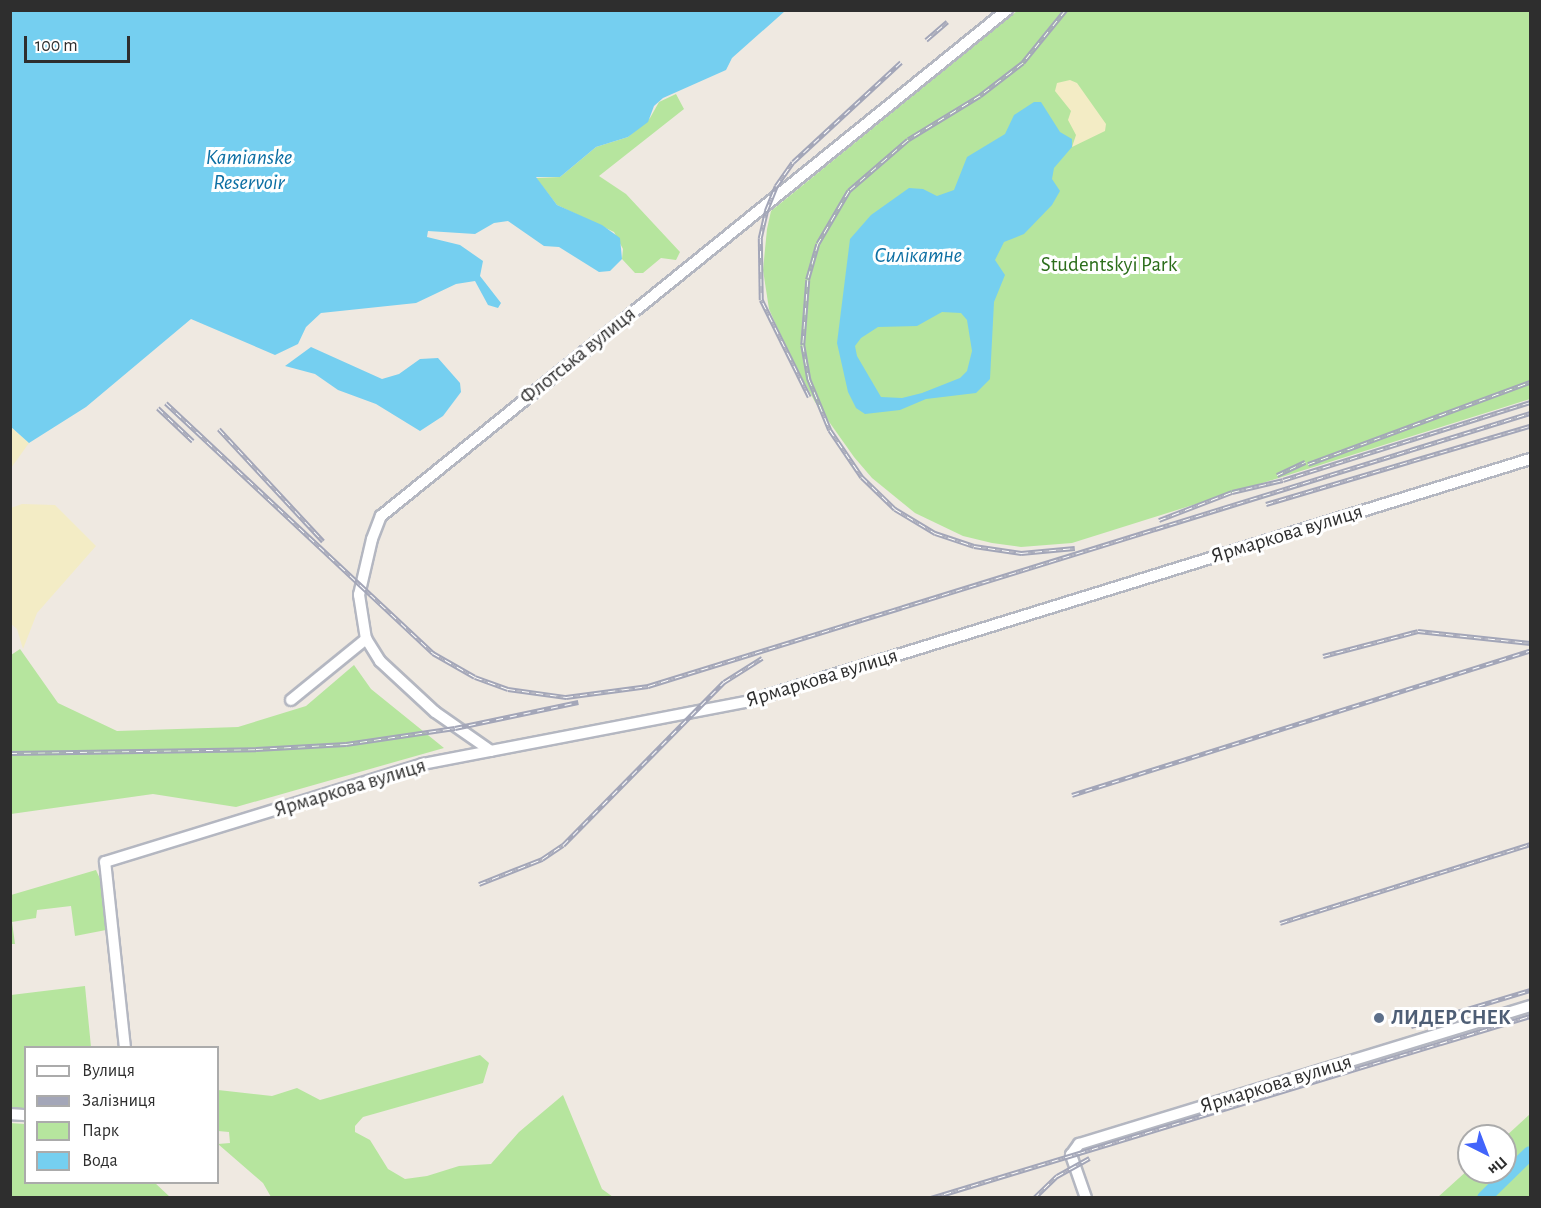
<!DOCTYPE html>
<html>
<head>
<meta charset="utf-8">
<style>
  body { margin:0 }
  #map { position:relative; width:1541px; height:1208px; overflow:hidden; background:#efe9e1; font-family:"Alegreya Sans",sans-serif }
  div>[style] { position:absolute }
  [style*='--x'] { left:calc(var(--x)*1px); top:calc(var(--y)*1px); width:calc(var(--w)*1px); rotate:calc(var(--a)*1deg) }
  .green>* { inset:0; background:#b6e59e }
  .sand>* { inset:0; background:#f3ecc5 }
  .water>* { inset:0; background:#75cff0 }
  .river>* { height:14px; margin:-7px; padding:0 7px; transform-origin:7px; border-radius:7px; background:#75cff0 }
  .roads { filter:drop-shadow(2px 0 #b4b7c1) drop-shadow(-2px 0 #b4b7c1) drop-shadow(0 2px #b4b7c1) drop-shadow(0 -2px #b4b7c1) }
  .minor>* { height:10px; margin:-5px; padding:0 5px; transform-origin:5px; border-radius:5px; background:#fff }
  .rail>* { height:4.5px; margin-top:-2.25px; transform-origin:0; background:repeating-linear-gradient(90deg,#fff 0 7px,#a3a6b8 0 14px); box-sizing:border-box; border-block:2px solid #a3a6b8 }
  .dots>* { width:16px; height:16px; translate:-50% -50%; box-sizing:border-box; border:3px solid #fff; border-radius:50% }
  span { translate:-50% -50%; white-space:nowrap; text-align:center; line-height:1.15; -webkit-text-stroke:6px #fff; paint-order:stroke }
  .park-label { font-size:21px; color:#2c6e1b }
  .street-label { font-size:21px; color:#2e2e2e }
  .service-label { font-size:21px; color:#4e5e75; font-weight:700 }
  .left { translate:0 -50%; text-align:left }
  .water-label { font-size:22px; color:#0d6fa3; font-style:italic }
  .frame { position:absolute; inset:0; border:12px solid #2e2e2e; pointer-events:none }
  .legend { position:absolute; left:24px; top:1046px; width:195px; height:138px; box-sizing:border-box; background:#fff; border:2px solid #ababab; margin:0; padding:8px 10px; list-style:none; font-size:18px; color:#2e2e2e }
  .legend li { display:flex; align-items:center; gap:12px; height:30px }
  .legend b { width:30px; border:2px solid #ababab }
  .north { position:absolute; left:1457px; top:1124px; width:60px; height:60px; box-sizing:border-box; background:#fff; border:2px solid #ababab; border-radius:50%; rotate:138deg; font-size:16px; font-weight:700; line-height:24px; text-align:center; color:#2e2e2e }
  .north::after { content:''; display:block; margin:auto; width:21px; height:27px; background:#4264fb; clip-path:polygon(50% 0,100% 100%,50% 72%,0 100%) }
  .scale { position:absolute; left:24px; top:36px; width:106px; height:27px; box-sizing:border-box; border:3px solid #2e2e2e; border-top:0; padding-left:8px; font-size:18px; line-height:21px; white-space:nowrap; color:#2e2e2e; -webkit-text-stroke:4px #fff; paint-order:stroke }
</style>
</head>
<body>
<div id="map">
  <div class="green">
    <div style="clip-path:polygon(1017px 11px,1530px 11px,1530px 399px,1072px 543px,1021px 547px,992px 543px,963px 536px,915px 513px,872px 478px,854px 457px,815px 402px,786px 348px,769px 309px,763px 270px,767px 229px,771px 211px)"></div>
    <div style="clip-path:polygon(676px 94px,684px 109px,599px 176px,626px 194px,680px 252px,676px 260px,661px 258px,643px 273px,635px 273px,622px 259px,623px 249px,614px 232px,557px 205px,536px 178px,560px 177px,596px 147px,628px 137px,650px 118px,659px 102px)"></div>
    <div style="clip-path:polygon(20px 649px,58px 703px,117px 731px,238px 727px,306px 706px,354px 665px,371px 689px,444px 748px,236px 807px,153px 794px,11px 814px,11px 655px)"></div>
    <div style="clip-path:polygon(96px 870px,101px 881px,106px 930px,75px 936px,71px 906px,37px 910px,36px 918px,12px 922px,15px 944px,11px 944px,11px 895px)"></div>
    <div style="clip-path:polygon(85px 986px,91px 1047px,26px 1048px,25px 1109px,11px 1107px,11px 995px)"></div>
    <div style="clip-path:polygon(480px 1055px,489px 1063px,483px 1083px,363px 1117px,355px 1126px,355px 1132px,370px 1140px,388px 1169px,405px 1179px,427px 1176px,459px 1166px,491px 1164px,519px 1132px,563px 1095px,602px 1189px,613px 1197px,271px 1197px,263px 1183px,218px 1144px,230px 1143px,229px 1132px,218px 1131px,218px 1090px,272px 1096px,297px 1088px,320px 1100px)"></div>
    <div style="clip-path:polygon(1530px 1114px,1530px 1148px,1505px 1172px,1505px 1137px)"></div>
    <div style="clip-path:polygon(10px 1123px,25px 1124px,26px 1182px,155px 1183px,170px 1197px,11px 1197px)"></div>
    <div style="clip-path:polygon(1530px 1161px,1530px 1197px,1438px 1197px,1469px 1169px,1505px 1172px,1501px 1175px,1506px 1183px)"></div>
  </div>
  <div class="sand">
    <div style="clip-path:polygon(1070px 80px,1077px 83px,1106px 124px,1105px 131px,1072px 147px,1076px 135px,1068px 120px,1071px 111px,1055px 91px,1057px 83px)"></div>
    <div style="clip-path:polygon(10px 426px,29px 443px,11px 468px,10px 468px)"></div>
    <div style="clip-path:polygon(22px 504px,55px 505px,96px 546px,37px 613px,23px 649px,17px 629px,10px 623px,11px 508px)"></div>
  </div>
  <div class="water">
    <div style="clip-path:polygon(11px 10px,785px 10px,785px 11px,732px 58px,726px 70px,663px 98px,654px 106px,648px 122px,628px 137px,596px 147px,560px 177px,536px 177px,557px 205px,602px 225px,620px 238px,622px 259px,610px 271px,599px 272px,559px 247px,544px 246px,508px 221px,494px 223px,475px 234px,428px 231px,427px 237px,460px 245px,483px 261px,480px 276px,501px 303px,498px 308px,488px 305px,475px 281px,456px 284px,416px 303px,321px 313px,306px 327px,298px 344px,275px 355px,191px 319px,86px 407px,29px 443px,10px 426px)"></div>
    <div style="clip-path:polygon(evenodd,1034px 102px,1041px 102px,1060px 132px,1072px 139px,1072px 147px,1054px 168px,1052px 179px,1060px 191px,1052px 205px,1024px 234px,1004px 242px,995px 260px,1005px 275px,994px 302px,990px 379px,976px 393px,926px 399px,900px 410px,865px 414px,856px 408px,848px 392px,837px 343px,850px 239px,871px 215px,909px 188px,923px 189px,937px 196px,954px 190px,967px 157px,1005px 134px,1014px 115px,1034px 102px,942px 312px,961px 313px,967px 320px,972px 351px,967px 371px,960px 378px,922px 393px,902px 398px,881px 397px,857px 356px,855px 346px,861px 338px,878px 327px,917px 326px,942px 312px)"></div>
    <div style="clip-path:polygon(311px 347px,382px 379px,399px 374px,420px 359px,438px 358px,460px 383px,461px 392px,443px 416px,420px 431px,376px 404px,338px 390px,315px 374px,285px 366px)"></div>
  </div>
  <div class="river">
    <div style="--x:1484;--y:1198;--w:64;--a:-44.4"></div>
  </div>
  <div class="roads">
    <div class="minor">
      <div style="--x:291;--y:700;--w:97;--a:-39.1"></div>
      <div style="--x:491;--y:751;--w:68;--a:-145.1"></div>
      <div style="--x:435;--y:712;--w:75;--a:-137.2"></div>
      <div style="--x:380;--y:661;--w:26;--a:-122"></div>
      <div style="--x:366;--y:639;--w:45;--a:-99"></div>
      <div style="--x:359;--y:595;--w:57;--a:-76.9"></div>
      <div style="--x:372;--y:539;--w:25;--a:-69"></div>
      <div style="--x:381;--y:516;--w:805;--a:-38.95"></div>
      <div style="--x:125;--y:1048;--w:187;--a:-96.1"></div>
      <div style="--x:105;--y:862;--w:333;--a:-17.1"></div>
      <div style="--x:423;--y:764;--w:329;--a:-10.9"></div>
      <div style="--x:746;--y:702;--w:821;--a:-17.22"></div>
      <div style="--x:10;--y:1114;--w:16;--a:4"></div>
      <div style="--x:1086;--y:1198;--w:46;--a:-109.2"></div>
      <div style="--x:1071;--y:1155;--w:14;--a:-54"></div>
      <div style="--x:1079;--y:1144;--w:472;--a:-17"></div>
    </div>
  </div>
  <div class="rail">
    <div style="--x:1066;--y:10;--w:68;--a:129.1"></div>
    <div style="--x:1023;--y:63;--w:54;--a:142.5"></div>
    <div style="--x:980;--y:96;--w:84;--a:148.6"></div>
    <div style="--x:908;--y:140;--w:78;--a:139.2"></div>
    <div style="--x:849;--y:191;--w:61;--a:120.3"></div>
    <div style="--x:818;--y:244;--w:37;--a:106"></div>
    <div style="--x:808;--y:280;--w:65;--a:94.4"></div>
    <div style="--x:803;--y:345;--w:35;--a:80"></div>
    <div style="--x:809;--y:379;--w:55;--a:67.6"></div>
    <div style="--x:830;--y:430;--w:57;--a:55.8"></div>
    <div style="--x:862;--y:477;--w:46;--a:44.1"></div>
    <div style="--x:895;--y:509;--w:47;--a:31"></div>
    <div style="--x:935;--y:533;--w:41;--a:18.4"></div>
    <div style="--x:974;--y:546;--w:48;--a:8.5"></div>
    <div style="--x:1021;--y:553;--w:54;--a:-5.3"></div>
    <div style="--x:926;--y:40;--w:28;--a:-41"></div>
    <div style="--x:809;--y:397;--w:108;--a:-116.3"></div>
    <div style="--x:761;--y:300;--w:62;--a:-90.9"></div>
    <div style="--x:760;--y:238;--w:28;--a:-77"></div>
    <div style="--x:766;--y:211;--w:27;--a:-68"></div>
    <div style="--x:776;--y:186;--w:29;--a:-55"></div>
    <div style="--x:793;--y:162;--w:147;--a:-42.8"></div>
    <div style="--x:166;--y:403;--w:366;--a:43.1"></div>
    <div style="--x:433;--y:653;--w:48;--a:29.7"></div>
    <div style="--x:475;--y:677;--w:35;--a:20"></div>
    <div style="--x:508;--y:689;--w:59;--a:7.9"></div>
    <div style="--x:566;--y:697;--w:83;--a:-7.6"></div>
    <div style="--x:648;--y:686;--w:923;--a:-17.2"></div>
    <div style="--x:158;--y:408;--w:48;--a:43.3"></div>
    <div style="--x:219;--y:429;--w:153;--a:47.1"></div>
    <div style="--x:1308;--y:464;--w:237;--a:-20.3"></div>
    <div style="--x:1277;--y:475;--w:31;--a:-25"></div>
    <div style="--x:1266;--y:504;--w:275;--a:-16.5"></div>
    <div style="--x:1159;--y:520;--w:78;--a:-21"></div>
    <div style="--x:1232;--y:492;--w:52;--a:-13.2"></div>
    <div style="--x:1283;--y:480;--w:259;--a:-17.5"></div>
    <div style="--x:1323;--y:656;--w:98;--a:-14.7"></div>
    <div style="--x:1418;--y:631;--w:113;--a:6.1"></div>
    <div style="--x:10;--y:753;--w:246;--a:-0.9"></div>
    <div style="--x:256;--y:749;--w:90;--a:-3.2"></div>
    <div style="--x:346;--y:744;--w:110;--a:-8.4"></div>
    <div style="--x:455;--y:728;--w:126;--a:-11.9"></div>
    <div style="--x:1072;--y:795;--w:480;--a:-17.5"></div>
    <div style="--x:479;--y:884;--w:68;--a:-21.6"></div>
    <div style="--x:542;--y:859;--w:25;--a:-34"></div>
    <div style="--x:563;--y:845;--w:229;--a:-45.4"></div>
    <div style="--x:724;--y:682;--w:45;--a:-32.3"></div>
    <div style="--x:1280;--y:923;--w:262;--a:-17.5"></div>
    <div style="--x:1411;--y:1026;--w:124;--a:-16.8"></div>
    <div style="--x:931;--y:1198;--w:626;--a:-16.9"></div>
    <div style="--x:1034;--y:1198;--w:32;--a:-44"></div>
    <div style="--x:1057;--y:1176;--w:37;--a:-29"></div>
  </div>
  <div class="dots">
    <div style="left:1379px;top:1018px;background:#5c6f8a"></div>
  </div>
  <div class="park-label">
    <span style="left:1109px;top:265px">Studentskyi Park</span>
  </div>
  <div class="street-label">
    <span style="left:578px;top:356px;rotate:-39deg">Флотська вулиця</span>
    <span style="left:1287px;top:534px;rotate:-17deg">Ярмаркова вулиця</span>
    <span style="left:822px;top:678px;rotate:-17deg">Ярмаркова вулиця</span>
    <span style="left:350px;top:788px;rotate:-17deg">Ярмаркова вулиця</span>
    <span style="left:1276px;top:1084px;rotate:-17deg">Ярмаркова вулиця</span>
  </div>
  <div class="service-label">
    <span class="left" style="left:1391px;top:1018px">ЛИДЕР СНЕК</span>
  </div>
  <div class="water-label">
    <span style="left:249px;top:170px">Kamianske<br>Reservoir</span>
    <span style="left:918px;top:256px">Силікатне</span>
  </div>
  <div class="frame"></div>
  <ul class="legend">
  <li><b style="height:8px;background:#fff"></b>Вулиця</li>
  <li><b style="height:8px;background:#a3a6b8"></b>Залізниця</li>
  <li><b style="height:16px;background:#b6e59e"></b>Парк</li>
  <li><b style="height:16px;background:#75cff0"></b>Вода</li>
  </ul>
  <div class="north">Пн</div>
  <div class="scale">100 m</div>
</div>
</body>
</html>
